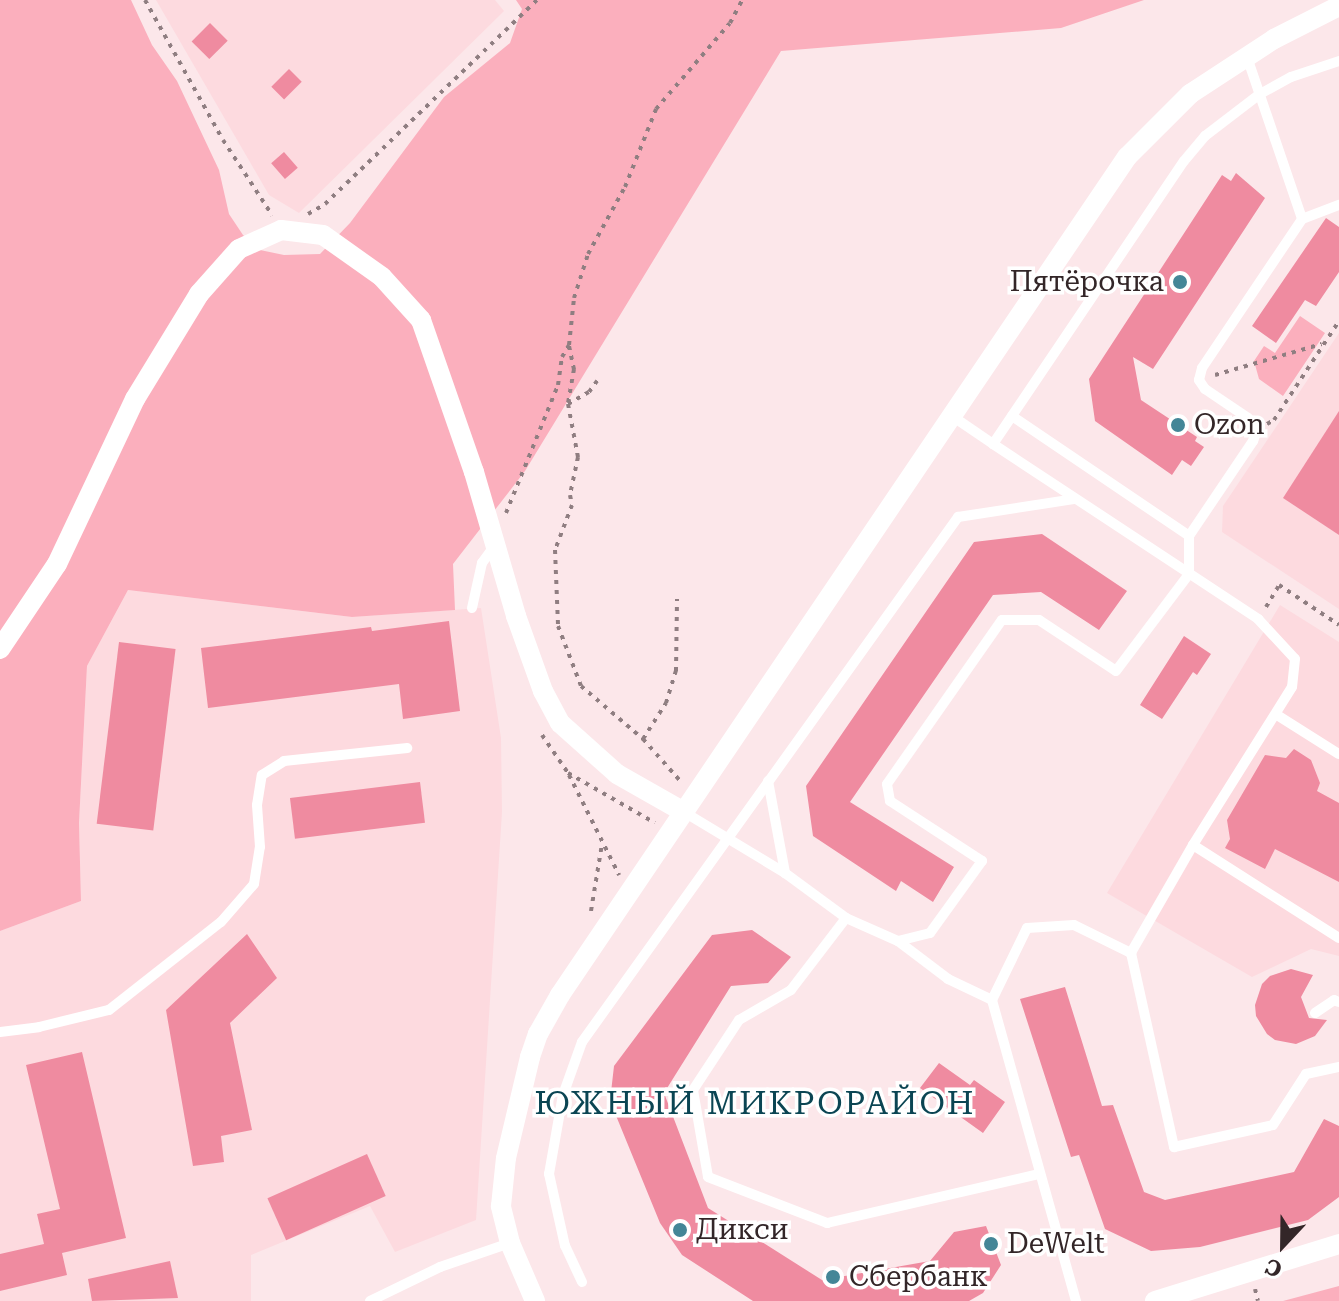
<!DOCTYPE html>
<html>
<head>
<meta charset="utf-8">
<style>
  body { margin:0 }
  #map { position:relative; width:1339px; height:1301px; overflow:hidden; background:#fce7ea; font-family:"Roboto Serif",serif }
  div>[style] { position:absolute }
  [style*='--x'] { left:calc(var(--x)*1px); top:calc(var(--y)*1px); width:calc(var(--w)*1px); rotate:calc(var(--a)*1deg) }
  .built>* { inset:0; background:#fddadf }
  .green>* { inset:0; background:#fbafbd }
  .building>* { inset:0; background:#ef8ba0; transform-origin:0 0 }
  .path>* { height:4px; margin-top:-2px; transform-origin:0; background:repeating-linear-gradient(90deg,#8f7e81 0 4px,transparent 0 10px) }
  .lane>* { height:10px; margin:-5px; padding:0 5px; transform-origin:5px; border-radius:5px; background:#fff }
  .street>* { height:20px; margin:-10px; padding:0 10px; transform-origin:10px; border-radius:10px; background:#fff }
  .dots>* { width:22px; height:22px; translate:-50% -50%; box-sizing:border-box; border:4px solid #fff; border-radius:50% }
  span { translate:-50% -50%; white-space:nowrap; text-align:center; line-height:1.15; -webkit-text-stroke:7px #fff; paint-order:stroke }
  .poi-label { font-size:28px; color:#332628 }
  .right { translate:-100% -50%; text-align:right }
  .left { translate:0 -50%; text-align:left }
  .quarter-label { font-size:32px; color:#0b4553; letter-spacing:2px }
  .north { position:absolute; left:1243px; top:1205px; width:80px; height:80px; -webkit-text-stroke:6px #fff; paint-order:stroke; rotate:202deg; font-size:22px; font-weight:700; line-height:32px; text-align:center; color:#332628 }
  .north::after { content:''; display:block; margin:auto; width:28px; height:36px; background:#332628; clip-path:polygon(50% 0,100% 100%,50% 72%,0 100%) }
</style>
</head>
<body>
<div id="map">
  <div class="built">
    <div style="clip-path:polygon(156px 0,495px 0,504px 11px,299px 213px,269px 195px)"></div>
    <div style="clip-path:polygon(1339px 333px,1339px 609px,1222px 532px,1223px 506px)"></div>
    <div style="clip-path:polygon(128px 590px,352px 617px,481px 608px,501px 738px,502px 812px,476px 1220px,395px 1252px,370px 1206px,251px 1255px,251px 1301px,0 1301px,0 931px,81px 901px,79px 823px,87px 666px)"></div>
    <div style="clip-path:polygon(1280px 605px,1339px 642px,1339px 956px,1311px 949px,1252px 977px,1107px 893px)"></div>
  </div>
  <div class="green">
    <div style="clip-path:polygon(0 0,131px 0,152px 45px,177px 81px,219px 170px,229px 214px,243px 235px,260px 250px,284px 255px,320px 254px,350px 223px,444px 97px,510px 43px,522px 9px,516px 0,1144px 0,1061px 28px,781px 51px,525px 471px,453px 564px,455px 610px,352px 617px,128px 590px,87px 666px,79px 823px,81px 901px,0 931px)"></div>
    <div style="clip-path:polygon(1300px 316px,1325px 333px,1283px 396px,1259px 379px,1254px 361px,1264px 346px,1275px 353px)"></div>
    <div style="clip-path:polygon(1339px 1286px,1339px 1301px,1283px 1301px)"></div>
  </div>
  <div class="building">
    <div style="left:210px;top:23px;width:25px;height:26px;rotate:45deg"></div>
    <div style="left:289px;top:69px;width:18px;height:25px;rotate:45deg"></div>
    <div style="left:284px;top:152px;width:21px;height:17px;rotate:49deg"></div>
    <div style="clip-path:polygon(1236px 173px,1265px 198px,1153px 369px,1133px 357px,1141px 400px,1197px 437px,1195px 441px,1204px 447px,1191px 466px,1182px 460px,1172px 475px,1095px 421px,1089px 379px,1222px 175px,1231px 181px)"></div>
    <div style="clip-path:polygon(1326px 218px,1339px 227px,1339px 272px,1316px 306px,1305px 300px,1276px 343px,1252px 326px)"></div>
    <div style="clip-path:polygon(1339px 411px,1339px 535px,1283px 498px)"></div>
    <div style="clip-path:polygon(1042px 534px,1127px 591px,1099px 630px,1041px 592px,993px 595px,850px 802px,954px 867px,933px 902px,901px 881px,896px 891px,813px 836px,806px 786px,974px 542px)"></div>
    <div style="clip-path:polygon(449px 621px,460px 711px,403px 719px,399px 684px,208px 708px,201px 648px,371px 627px,372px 631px)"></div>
    <div style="clip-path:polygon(1184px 636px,1211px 654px,1197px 675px,1193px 672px,1162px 719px,1140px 705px)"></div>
    <div style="left:119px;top:642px;width:57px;height:183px;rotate:7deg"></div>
    <div style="clip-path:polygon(1294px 749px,1311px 760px,1320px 783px,1317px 791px,1339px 803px,1339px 882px,1275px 849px,1265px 869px,1225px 848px,1230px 839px,1227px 820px,1265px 755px,1286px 758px)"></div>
    <div style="left:420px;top:782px;width:41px;height:131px;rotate:83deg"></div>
    <div style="clip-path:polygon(752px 930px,791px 957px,768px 983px,731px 986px,664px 1093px,708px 1208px,822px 1280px,930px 1261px,954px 1232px,986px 1226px,1001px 1265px,983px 1293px,969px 1301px,753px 1301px,682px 1255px,660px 1223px,610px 1101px,614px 1066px,712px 935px)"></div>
    <div style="clip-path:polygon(247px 934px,277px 978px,230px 1023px,252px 1130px,221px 1136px,224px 1162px,193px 1166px,166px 1010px)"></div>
    <div style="clip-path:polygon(1291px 969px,1313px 975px,1301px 997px,1309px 1018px,1327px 1020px,1315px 1036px,1296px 1044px,1275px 1040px,1267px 1034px,1256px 1016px,1255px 1005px,1262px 984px,1270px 976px)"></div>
    <div style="clip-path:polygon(1065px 987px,1102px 1106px,1113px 1105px,1144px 1192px,1165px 1200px,1294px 1172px,1324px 1119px,1339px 1126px,1339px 1197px,1308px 1220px,1200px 1247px,1151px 1251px,1105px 1229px,1079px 1155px,1071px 1157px,1020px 999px)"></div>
    <div style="clip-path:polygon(82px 1052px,126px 1238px,62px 1253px,67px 1275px,0 1291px,0 1254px,44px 1244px,37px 1214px,60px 1209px,26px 1065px)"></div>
    <div style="clip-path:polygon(939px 1063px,970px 1085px,974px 1080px,1005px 1102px,983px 1133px,920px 1088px)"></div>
    <div style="left:367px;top:1154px;width:46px;height:109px;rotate:66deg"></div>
    <div style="clip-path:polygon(170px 1261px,178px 1298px,92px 1301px,88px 1279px)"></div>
  </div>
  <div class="path">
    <div style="--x:145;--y:0;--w:160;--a:60.9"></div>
    <div style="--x:223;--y:140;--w:90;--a:56.8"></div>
    <div style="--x:308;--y:214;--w:20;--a:-30"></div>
    <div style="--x:325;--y:204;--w:294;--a:-43.9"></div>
    <div style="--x:569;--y:346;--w:24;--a:78"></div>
    <div style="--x:574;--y:369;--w:36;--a:100"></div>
    <div style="--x:568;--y:404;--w:54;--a:79.3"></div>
    <div style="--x:578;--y:457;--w:39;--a:102"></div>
    <div style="--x:570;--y:495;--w:10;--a:79"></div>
    <div style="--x:572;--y:505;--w:48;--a:110.7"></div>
    <div style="--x:555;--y:550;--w:76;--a:87.7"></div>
    <div style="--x:558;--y:626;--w:64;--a:69"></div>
    <div style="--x:581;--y:686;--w:82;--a:40.5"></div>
    <div style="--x:643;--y:739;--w:59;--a:48.4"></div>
    <div style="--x:1215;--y:375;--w:111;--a:-16.2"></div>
    <div style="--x:568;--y:404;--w:24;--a:-30"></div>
    <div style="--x:589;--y:392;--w:14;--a:-54"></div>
    <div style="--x:1267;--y:424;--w:8;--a:-30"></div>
    <div style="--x:1274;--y:420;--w:118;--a:-56.7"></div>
    <div style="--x:506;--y:513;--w:138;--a:-67.9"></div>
    <div style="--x:558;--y:385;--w:28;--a:-82"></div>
    <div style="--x:562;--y:357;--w:14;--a:-60"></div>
    <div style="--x:569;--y:345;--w:47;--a:-83.9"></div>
    <div style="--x:574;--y:298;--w:46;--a:-72.3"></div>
    <div style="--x:588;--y:254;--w:77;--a:-61.1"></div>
    <div style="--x:625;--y:187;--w:84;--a:-68.3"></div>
    <div style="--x:656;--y:109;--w:113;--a:-49.3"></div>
    <div style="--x:730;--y:23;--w:26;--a:-62"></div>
    <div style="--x:1266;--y:607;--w:26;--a:-59"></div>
    <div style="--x:1279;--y:585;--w:72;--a:33.7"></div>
    <div style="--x:542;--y:735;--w:46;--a:55.6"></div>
    <div style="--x:568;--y:773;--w:100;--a:29.9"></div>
    <div style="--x:643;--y:739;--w:43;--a:-57.4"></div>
    <div style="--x:666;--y:703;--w:34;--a:-73"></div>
    <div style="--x:676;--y:671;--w:72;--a:-89.2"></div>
    <div style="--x:569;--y:775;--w:112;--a:63.4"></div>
    <div style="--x:591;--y:911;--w:68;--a:-80.7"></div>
    <div style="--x:1255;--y:1289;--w:12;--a:76"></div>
  </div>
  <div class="lane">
    <div style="--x:1247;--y:57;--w:171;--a:71.2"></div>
    <div style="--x:952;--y:416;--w:50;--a:34.3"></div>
    <div style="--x:993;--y:444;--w:341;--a:-56"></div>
    <div style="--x:1184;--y:161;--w:33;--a:-50"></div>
    <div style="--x:1205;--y:136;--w:69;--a:-37.4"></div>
    <div style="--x:1260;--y:94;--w:35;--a:-29"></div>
    <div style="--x:1291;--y:77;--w:51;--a:-18.4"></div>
    <div style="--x:1012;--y:416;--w:214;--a:34.1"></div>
    <div style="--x:993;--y:444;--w:318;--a:33.4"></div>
    <div style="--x:1258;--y:619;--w:54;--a:47.2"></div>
    <div style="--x:1295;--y:659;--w:28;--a:96"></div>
    <div style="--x:1292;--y:687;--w:186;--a:122.1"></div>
    <div style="--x:1193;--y:845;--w:125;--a:119.9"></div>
    <div style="--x:1131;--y:953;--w:199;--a:77.5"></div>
    <div style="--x:1174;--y:1147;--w:101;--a:-12.5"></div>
    <div style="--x:1273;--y:1125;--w:61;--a:-57.1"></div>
    <div style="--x:1306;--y:1074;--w:34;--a:-12"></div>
    <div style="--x:472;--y:608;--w:46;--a:-77.5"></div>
    <div style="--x:482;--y:563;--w:22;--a:-54"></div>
    <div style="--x:1277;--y:715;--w:73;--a:32.2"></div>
    <div style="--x:768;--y:781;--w:94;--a:79.5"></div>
    <div style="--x:684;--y:812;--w:118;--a:31.1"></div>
    <div style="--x:785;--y:873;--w:76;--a:36.4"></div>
    <div style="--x:846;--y:918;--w:57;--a:23.9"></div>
    <div style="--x:898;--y:941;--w:63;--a:37.2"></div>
    <div style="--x:948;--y:979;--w:49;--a:25.5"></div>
    <div style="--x:1193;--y:845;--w:173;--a:32.5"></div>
    <div style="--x:846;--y:918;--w:91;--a:127.4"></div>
    <div style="--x:791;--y:990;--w:60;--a:150"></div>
    <div style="--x:739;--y:1020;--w:84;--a:123.3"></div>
    <div style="--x:693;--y:1090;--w:88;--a:80.2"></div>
    <div style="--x:708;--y:1177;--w:128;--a:21.1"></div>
    <div style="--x:827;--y:1223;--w:218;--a:-13"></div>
    <div style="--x:898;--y:941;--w:33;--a:-14"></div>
    <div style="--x:930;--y:933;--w:89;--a:-54.2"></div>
    <div style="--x:982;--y:861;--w:110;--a:-146.9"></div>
    <div style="--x:890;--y:801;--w:17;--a:-100"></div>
    <div style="--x:887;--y:784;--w:200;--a:-55"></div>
    <div style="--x:1002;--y:620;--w:37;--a:0"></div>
    <div style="--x:1039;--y:620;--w:92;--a:33.5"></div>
    <div style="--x:1116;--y:671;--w:121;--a:-53"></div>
    <div style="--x:1189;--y:574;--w:38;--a:-90"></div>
    <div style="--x:1189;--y:536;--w:115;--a:-56"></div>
    <div style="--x:1253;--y:441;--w:12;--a:-70"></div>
    <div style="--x:1257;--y:430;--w:15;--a:-127"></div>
    <div style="--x:1248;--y:418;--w:52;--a:-146"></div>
    <div style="--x:1205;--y:389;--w:11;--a:-124"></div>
    <div style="--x:1199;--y:380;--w:12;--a:-76"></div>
    <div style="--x:1202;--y:368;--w:179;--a:-56.1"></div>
    <div style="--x:1302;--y:219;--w:40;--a:-21"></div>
    <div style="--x:1315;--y:1013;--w:23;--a:-34"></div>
    <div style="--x:1334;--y:1000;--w:5;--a:22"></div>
    <div style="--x:0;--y:1032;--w:39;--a:-7"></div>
    <div style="--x:39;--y:1027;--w:72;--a:-13.7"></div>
    <div style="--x:109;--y:1010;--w:142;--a:-38.2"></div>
    <div style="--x:221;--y:922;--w:50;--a:-49"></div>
    <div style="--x:254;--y:884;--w:37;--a:-81"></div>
    <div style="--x:260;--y:847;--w:42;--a:-94.1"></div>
    <div style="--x:257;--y:805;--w:30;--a:-81"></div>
    <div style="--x:262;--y:775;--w:26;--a:-32"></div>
    <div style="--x:284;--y:761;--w:124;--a:-6"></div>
    <div style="--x:582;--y:1282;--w:40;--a:-115"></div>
    <div style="--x:565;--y:1246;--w:74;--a:-102.5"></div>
    <div style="--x:549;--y:1174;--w:80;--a:-80"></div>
    <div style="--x:563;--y:1095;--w:56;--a:-70.3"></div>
    <div style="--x:582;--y:1042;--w:646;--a:-54.39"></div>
    <div style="--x:958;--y:517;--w:117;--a:-8.8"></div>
    <div style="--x:370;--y:1301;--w:78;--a:-25.9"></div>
    <div style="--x:440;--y:1267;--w:74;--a:-18.9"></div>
    <div style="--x:1076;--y:1301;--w:313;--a:-105.6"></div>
    <div style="--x:992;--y:1000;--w:80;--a:-64.1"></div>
    <div style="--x:1027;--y:928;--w:47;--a:-3.7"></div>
    <div style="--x:1074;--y:925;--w:64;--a:26.2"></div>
  </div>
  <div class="street">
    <div style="--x:0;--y:649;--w:102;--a:-56.2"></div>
    <div style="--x:57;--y:564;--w:183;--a:-64.7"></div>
    <div style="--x:135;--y:399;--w:123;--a:-58.6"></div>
    <div style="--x:199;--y:294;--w:60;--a:-48.4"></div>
    <div style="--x:239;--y:249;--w:46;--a:-24.3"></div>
    <div style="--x:281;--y:230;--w:42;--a:6.8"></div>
    <div style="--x:323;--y:235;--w:72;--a:35.4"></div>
    <div style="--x:382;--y:277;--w:58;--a:47.8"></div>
    <div style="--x:421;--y:320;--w:161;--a:70.8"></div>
    <div style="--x:474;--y:472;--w:150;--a:73.7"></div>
    <div style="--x:516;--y:616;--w:80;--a:70.2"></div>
    <div style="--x:543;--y:691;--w:36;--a:62"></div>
    <div style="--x:560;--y:723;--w:76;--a:41.8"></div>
    <div style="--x:617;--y:774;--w:77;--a:29.6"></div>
    <div style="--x:535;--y:1301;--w:63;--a:-113.3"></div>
    <div style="--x:510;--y:1243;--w:38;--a:-104"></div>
    <div style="--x:501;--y:1206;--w:48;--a:-84.1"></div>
    <div style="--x:506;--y:1158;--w:104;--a:-76.6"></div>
    <div style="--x:530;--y:1057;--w:24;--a:-71"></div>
    <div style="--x:538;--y:1034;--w:45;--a:-60.6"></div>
    <div style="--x:560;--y:995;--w:1012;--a:-55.92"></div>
    <div style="--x:1127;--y:157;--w:89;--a:-45"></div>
    <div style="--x:1190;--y:94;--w:100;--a:-33.2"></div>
    <div style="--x:1274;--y:39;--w:73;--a:-26.9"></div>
    <div style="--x:1155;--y:1301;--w:193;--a:-17.2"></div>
  </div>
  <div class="dots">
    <div style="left:1180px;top:282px;background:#448697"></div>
    <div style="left:1178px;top:425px;background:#448697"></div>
    <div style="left:680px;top:1230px;background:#448697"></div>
    <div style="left:991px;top:1244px;background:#448697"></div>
    <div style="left:833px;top:1277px;background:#448697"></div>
  </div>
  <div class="poi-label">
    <span class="right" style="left:1164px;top:282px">Пятёрочка</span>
    <span class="left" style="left:1194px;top:425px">Ozon</span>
    <span class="left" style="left:696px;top:1230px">Дикси</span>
    <span class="left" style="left:1007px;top:1244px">DeWelt</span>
    <span class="left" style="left:849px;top:1277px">Сбербанк</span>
  </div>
  <div class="quarter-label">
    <span style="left:755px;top:1103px">ЮЖНЫЙ МИКРОРАЙОН</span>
  </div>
  <div class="north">С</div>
</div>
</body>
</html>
